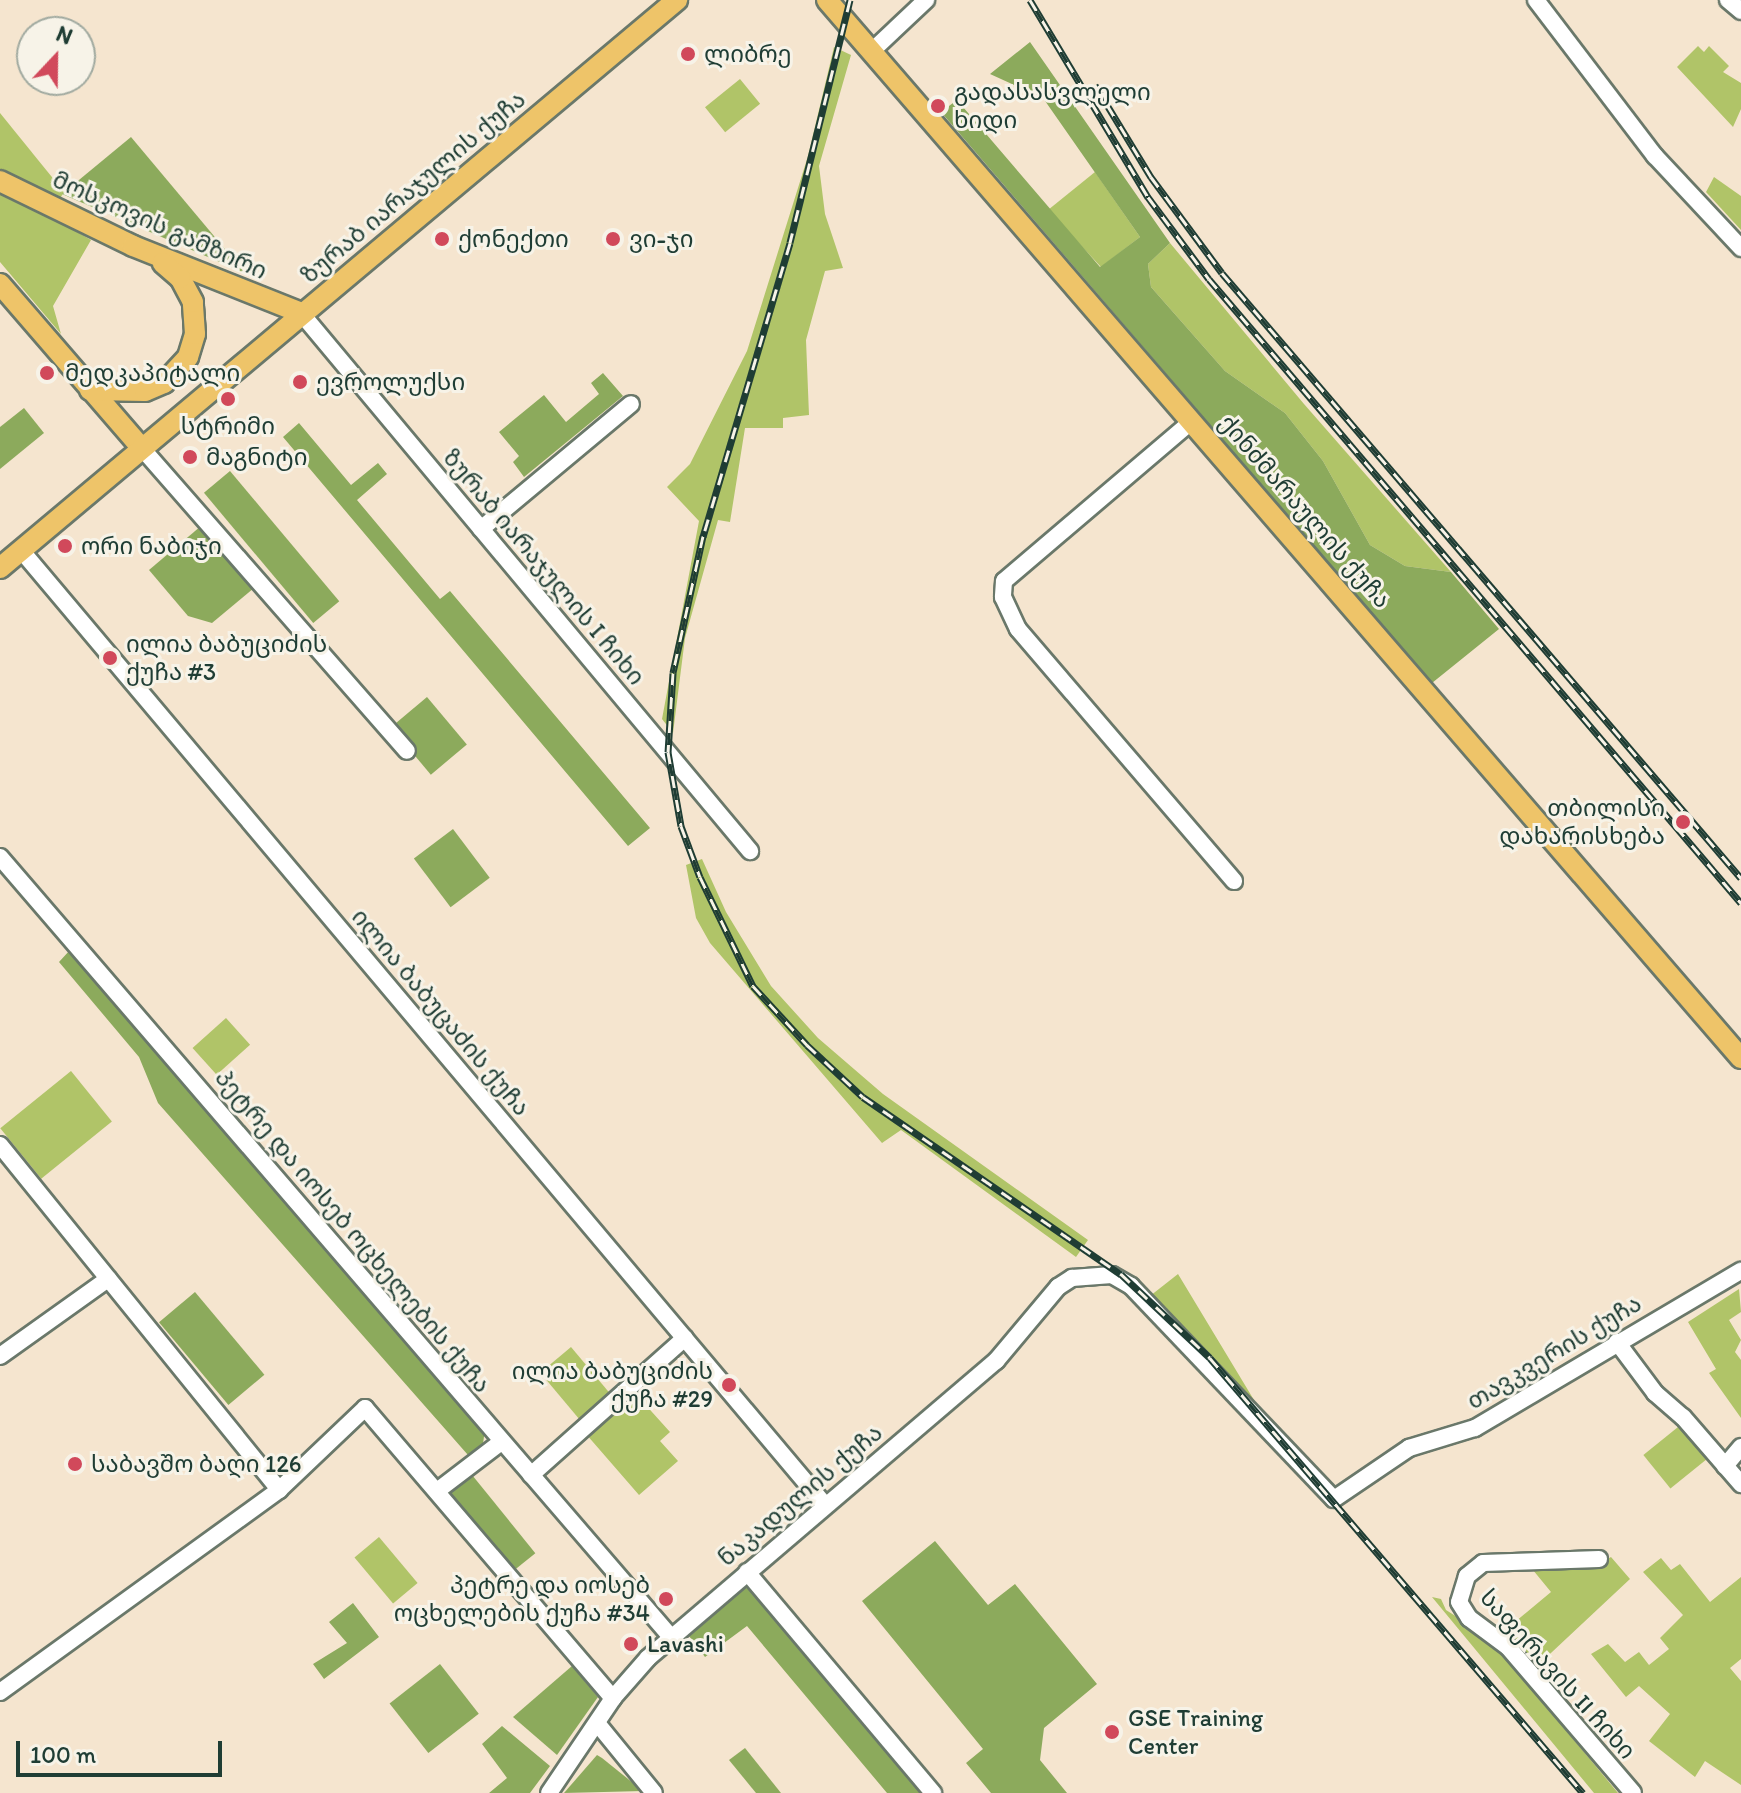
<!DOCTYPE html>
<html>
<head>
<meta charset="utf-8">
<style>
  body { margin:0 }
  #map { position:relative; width:1741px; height:1793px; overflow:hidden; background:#f5e5cf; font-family:Itim,"Noto Sans Georgian",sans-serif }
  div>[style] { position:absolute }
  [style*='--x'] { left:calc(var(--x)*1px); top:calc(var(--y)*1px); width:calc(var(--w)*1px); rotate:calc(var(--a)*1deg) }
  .green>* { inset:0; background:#b0c468; transform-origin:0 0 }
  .forest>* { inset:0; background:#8caa5c; transform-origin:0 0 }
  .roads { filter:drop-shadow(2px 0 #6a786a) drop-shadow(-2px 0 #6a786a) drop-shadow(0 2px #6a786a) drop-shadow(0 -2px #6a786a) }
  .minor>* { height:16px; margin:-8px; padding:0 8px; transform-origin:8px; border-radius:8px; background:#fff }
  .major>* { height:20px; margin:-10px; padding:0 10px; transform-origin:10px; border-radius:10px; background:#eec469 }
  .rail>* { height:7px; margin-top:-3.5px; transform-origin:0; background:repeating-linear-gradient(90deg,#f7f3e8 0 12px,#1f3d34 0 24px); box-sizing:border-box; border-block:2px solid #1f3d34 }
  .dots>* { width:22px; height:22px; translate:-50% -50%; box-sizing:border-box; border:4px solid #f7f3e8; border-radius:50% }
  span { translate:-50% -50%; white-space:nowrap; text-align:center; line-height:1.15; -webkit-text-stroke:6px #f7f3e8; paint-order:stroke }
  .poi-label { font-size:24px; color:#1f3d34 }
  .left { translate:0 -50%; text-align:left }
  .right { translate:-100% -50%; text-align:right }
  .street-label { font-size:24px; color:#1f3d34 }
  .north { position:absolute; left:16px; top:16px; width:80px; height:80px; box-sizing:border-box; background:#f7f3e8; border:2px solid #a1aaa0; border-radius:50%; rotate:22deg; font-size:22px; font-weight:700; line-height:32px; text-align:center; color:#1f3d34 }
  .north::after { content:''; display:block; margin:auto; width:28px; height:36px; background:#d1495b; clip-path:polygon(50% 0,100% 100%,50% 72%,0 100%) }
  .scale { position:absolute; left:16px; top:1741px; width:206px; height:36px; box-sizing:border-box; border:4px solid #1f3d34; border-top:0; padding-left:10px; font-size:24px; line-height:28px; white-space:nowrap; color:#1f3d34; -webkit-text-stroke:6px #f7f3e8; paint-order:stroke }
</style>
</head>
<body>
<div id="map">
  <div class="green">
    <div style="clip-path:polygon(1698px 46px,1704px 52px,1709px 46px,1729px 66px,1723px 72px,1741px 83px,1741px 109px,1733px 127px,1677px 67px)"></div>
    <div style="clip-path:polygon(834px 47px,851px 55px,819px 166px,825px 214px,843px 268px,825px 271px,806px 340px,809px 415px,783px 418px,783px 428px,745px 428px,730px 522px,718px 520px,685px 638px,673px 733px,662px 719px,699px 521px,667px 487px,690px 464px,747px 351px,808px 156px)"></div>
    <div style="left:740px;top:79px;width:32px;height:45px;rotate:51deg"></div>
    <div style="clip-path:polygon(0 113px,64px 192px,59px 200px,0 170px)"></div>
    <div style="clip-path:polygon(1095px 172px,1140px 237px,1101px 267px,1048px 210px)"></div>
    <div style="clip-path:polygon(1714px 177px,1741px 196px,1741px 230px,1706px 192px)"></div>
    <div style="clip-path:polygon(0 188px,91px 240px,53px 306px,61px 334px,0 262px)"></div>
    <div style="clip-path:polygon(1170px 243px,1304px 404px,1451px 572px,1405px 566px,1370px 545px,1323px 461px,1285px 413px,1225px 371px,1151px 287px,1148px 264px)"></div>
    <div style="clip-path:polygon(702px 859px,726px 912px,771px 986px,818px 1038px,883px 1094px,1088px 1240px,1076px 1257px,901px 1130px,882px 1143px,710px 943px,696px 918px,686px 865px)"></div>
    <div style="left:226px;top:1018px;width:36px;height:45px;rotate:48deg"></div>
    <div style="left:71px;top:1071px;width:65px;height:91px;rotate:51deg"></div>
    <div style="clip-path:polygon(1178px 1274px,1257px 1405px,1335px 1493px,1150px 1296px)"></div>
    <div style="clip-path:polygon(1739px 1289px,1741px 1312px,1729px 1320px,1741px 1340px,1735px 1352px,1741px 1360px,1741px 1418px,1709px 1373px,1716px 1369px,1688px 1322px)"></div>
    <div style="left:571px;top:1347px;width:60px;height:40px;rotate:50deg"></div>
    <div style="clip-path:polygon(634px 1392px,670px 1432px,660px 1441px,678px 1461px,639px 1495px,586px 1434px)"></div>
    <div style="left:1683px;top:1423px;width:43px;height:51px;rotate:51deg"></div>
    <div style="left:379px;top:1537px;width:60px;height:32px;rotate:50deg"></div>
    <div style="clip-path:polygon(1611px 1557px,1630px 1579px,1536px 1667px,1503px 1632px,1551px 1592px,1528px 1564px,1596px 1565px)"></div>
    <div style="clip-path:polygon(1661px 1558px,1671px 1570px,1680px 1564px,1710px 1602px,1741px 1577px,1741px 1659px,1730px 1668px,1741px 1681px,1741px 1785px,1705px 1761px,1695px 1777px,1649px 1741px,1670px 1714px,1639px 1686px,1626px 1697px,1591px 1654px,1608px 1644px,1625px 1662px,1639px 1652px,1649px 1665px,1669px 1649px,1660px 1638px,1683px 1615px,1643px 1572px)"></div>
    <div style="clip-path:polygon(1432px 1597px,1441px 1599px,1446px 1610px,1476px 1629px,1515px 1669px,1618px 1793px,1594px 1793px)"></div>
  </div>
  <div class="forest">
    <div style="clip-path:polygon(1030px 42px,1170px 243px,1148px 264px,1151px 287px,1225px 371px,1285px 413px,1323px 461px,1370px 545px,1405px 566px,1451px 572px,1499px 629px,1432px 683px,941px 112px,957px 100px,1100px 267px,1140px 237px,1043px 98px,990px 74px)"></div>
    <div style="clip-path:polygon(131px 137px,245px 273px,62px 194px)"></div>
    <div style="clip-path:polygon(603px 373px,623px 396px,524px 477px,513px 462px,519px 456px,499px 432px,544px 395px,566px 422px,599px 394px,591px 383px)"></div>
    <div style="clip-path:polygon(24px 408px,44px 433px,0 469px,0 427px)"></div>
    <div style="clip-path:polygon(299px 423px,351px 485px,378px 463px,387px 474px,357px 500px,440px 599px,450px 591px,650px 828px,628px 846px,283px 437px)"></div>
    <div style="left:230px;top:471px;width:170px;height:34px;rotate:50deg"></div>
    <div style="clip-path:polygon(201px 526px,254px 588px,212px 623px,188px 616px,149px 570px)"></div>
    <div style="left:427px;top:697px;width:62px;height:47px;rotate:50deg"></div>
    <div style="left:453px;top:829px;width:61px;height:49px;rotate:53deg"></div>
    <div style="clip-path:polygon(70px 950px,485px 1429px,483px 1444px,468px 1455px,158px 1103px,139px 1057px,59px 962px)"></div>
    <div style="left:195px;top:1292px;width:108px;height:47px;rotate:50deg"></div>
    <div style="left:468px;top:1470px;width:107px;height:32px;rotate:51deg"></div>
    <div style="clip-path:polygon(935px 1541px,988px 1605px,1015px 1584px,1097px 1684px,1044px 1728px,1040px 1760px,1067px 1793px,991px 1793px,966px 1763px,983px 1749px,862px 1601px)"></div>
    <div style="clip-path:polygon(748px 1583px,925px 1793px,887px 1793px,747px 1626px,705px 1657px,689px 1636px)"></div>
    <div style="clip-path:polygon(353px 1603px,379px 1637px,324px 1679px,313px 1664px,347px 1643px,329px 1622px)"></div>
    <div style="left:440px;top:1664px;width:63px;height:64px;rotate:52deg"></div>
    <div style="clip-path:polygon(572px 1666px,598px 1697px,557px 1755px,513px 1717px)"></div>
    <div style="clip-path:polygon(502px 1726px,550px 1766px,530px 1793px,489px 1793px,507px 1778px,482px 1744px)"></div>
    <div style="clip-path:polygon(745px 1748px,781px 1793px,756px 1793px,729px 1760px)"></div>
    <div style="clip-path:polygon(597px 1755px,602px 1758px,643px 1791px,564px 1793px)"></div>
  </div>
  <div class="roads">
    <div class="minor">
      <div style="--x:1536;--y:0;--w:196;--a:52.7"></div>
      <div style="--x:1655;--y:156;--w:126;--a:46.9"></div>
      <div style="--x:1728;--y:0;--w:17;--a:40"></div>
      <div style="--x:873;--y:50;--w:73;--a:-43.3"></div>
      <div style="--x:301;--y:313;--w:701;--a:50.15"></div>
      <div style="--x:1192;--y:421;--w:247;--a:139.6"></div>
      <div style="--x:1004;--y:581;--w:16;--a:94"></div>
      <div style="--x:1003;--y:597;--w:35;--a:65"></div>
      <div style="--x:1018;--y:629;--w:332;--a:49.4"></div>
      <div style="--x:140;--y:446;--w:405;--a:48.8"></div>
      <div style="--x:481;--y:529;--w:195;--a:-39.8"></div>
      <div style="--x:21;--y:550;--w:1248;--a:49.91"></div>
      <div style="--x:0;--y:857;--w:1029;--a:49.3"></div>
      <div style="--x:0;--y:1145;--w:444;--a:51"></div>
      <div style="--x:1617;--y:1342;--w:64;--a:53.3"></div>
      <div style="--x:1655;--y:1393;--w:37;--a:41"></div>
      <div style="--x:1683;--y:1417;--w:89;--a:49.1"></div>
      <div style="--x:0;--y:1356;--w:133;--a:-35.5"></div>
      <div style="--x:1725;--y:1466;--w:25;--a:-50"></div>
      <div style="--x:531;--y:1475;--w:206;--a:-41.7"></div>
      <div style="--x:437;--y:1491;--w:81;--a:-37.4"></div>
      <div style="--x:1599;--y:1559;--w:116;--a:178"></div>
      <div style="--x:1483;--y:1563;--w:21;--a:141"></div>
      <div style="--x:1467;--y:1576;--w:27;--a:107"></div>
      <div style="--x:1459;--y:1602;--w:19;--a:58"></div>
      <div style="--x:1469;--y:1618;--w:49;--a:36.6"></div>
      <div style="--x:1508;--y:1647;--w:192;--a:49.4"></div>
      <div style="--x:747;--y:1572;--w:289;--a:49.9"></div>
      <div style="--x:0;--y:1692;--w:344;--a:-35.9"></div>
      <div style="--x:279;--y:1490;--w:119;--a:-43.6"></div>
      <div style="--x:365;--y:1408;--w:382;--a:49.5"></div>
      <div style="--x:597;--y:1723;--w:90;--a:50.8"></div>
      <div style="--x:549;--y:1793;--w:115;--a:-56"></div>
      <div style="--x:613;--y:1698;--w:53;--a:-48.8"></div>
      <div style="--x:648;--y:1658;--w:458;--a:-40.5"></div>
      <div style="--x:996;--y:1361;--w:97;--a:-50"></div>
      <div style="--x:1058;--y:1287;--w:17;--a:-33"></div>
      <div style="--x:1072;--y:1278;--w:40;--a:-4.3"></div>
      <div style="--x:1112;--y:1275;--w:22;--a:30"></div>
      <div style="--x:1131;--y:1286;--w:294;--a:46.4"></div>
      <div style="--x:1334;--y:1499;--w:91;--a:-34.2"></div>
      <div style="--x:1409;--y:1448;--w:69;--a:-16.9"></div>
      <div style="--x:1475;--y:1428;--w:309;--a:-30.6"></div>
    </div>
    <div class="major">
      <div style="--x:827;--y:0;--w:1398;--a:49.18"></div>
      <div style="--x:0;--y:181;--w:148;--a:26"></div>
      <div style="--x:133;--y:246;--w:181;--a:21.7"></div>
      <div style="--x:0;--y:284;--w:214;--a:49.2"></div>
      <div style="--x:90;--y:390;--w:55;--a:1"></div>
      <div style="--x:145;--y:391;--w:21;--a:-23"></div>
      <div style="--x:164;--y:383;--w:35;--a:-47"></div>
      <div style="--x:188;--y:357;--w:24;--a:-73"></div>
      <div style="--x:195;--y:334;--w:32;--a:-94"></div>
      <div style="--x:193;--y:302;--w:27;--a:-118"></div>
      <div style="--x:180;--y:278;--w:23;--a:-139"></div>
      <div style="--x:0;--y:568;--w:884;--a:-40"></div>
    </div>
  </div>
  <div class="rail">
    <div style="--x:850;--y:0;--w:250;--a:103.9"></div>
    <div style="--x:790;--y:243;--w:306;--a:106.5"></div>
    <div style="--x:703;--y:536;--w:140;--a:102.4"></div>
    <div style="--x:673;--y:673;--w:79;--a:93.6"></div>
    <div style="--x:668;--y:752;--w:75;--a:80"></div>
    <div style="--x:681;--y:826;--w:54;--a:69.6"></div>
    <div style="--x:700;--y:877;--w:121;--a:64.1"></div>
    <div style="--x:753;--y:986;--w:80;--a:47.5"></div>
    <div style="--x:807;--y:1045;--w:76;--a:42.9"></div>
    <div style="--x:863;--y:1097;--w:313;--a:34.5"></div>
    <div style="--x:1121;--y:1274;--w:122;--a:43.3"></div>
    <div style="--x:1210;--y:1358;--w:573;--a:49.39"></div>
    <div style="--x:1030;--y:0;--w:230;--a:59.1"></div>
    <div style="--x:1148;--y:197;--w:102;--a:53.4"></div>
    <div style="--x:1209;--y:279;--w:820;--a:49.55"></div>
    <div style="--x:1095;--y:85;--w:108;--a:58.7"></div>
    <div style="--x:1151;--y:177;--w:119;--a:53.5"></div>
    <div style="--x:1222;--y:273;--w:797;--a:49.38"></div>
  </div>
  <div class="dots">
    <div style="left:688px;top:54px;background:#d1495b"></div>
    <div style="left:938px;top:106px;background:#d1495b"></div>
    <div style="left:442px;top:239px;background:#d1495b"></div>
    <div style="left:613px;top:239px;background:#d1495b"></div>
    <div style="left:47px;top:373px;background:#d1495b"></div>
    <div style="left:300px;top:382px;background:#d1495b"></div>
    <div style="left:228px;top:399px;background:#d1495b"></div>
    <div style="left:190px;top:457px;background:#d1495b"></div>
    <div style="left:65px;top:546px;background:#d1495b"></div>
    <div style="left:110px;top:658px;background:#d1495b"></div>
    <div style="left:1683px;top:822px;background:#d1495b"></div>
    <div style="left:729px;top:1385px;background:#d1495b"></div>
    <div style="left:75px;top:1464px;background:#d1495b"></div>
    <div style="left:666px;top:1599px;background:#d1495b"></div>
    <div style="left:631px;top:1644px;background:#d1495b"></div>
    <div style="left:1112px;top:1732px;background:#d1495b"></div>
  </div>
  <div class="poi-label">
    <span class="left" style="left:704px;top:54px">ლიბრე</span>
    <span class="left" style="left:954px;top:106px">გადასასვლელი<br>ხიდი</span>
    <span class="left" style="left:458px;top:239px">ქონექთი</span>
    <span class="left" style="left:629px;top:239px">ვი-ჯი</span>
    <span class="left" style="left:65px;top:373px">მედკაპიტალი</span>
    <span class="left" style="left:316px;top:382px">ევროლუქსი</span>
    <span style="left:228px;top:426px">სტრიმი</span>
    <span class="left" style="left:206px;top:457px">მაგნიტი</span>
    <span class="left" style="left:81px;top:546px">ორი ნაბიჯი</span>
    <span class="left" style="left:126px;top:658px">ილია ბაბუციძის<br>ქუჩა #3</span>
    <span class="right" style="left:1665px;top:822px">თბილისი<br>დახარისხება</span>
    <span class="right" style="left:713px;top:1385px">ილია ბაბუციძის<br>ქუჩა #29</span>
    <span class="left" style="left:91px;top:1464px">საბავშო ბაღი 126</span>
    <span class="right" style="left:650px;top:1599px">პეტრე და იოსებ<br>ოცხელების ქუჩა #34</span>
    <span class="left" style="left:647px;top:1644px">Lavashi</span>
    <span class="left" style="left:1128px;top:1732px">GSE Training<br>Center</span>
  </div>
  <div class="street-label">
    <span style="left:413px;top:187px;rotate:-40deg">ზურაბ იარაჯულის ქუჩა</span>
    <span style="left:160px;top:225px;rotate:24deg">მოსკოვის გამზირი</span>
    <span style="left:1305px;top:511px;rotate:49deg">ქინძმარაულის ქუჩა</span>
    <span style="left:544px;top:567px;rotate:50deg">ზურაბ იარაჯულის I ჩიხი</span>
    <span style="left:441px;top:1012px;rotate:50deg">ილია ბაბუცაძის ქუჩა</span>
    <span style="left:353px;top:1231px;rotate:50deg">პეტრე და იოსებ ოცხელების ქუჩა</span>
    <span style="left:1554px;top:1352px;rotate:-31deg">თავკვერის ქუჩა</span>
    <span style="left:800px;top:1495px;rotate:-40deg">ნაკადულის ქუჩა</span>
    <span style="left:1558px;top:1674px;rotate:48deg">საფერავის II ჩიხი</span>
  </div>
  <div class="north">N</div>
  <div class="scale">100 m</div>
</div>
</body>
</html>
